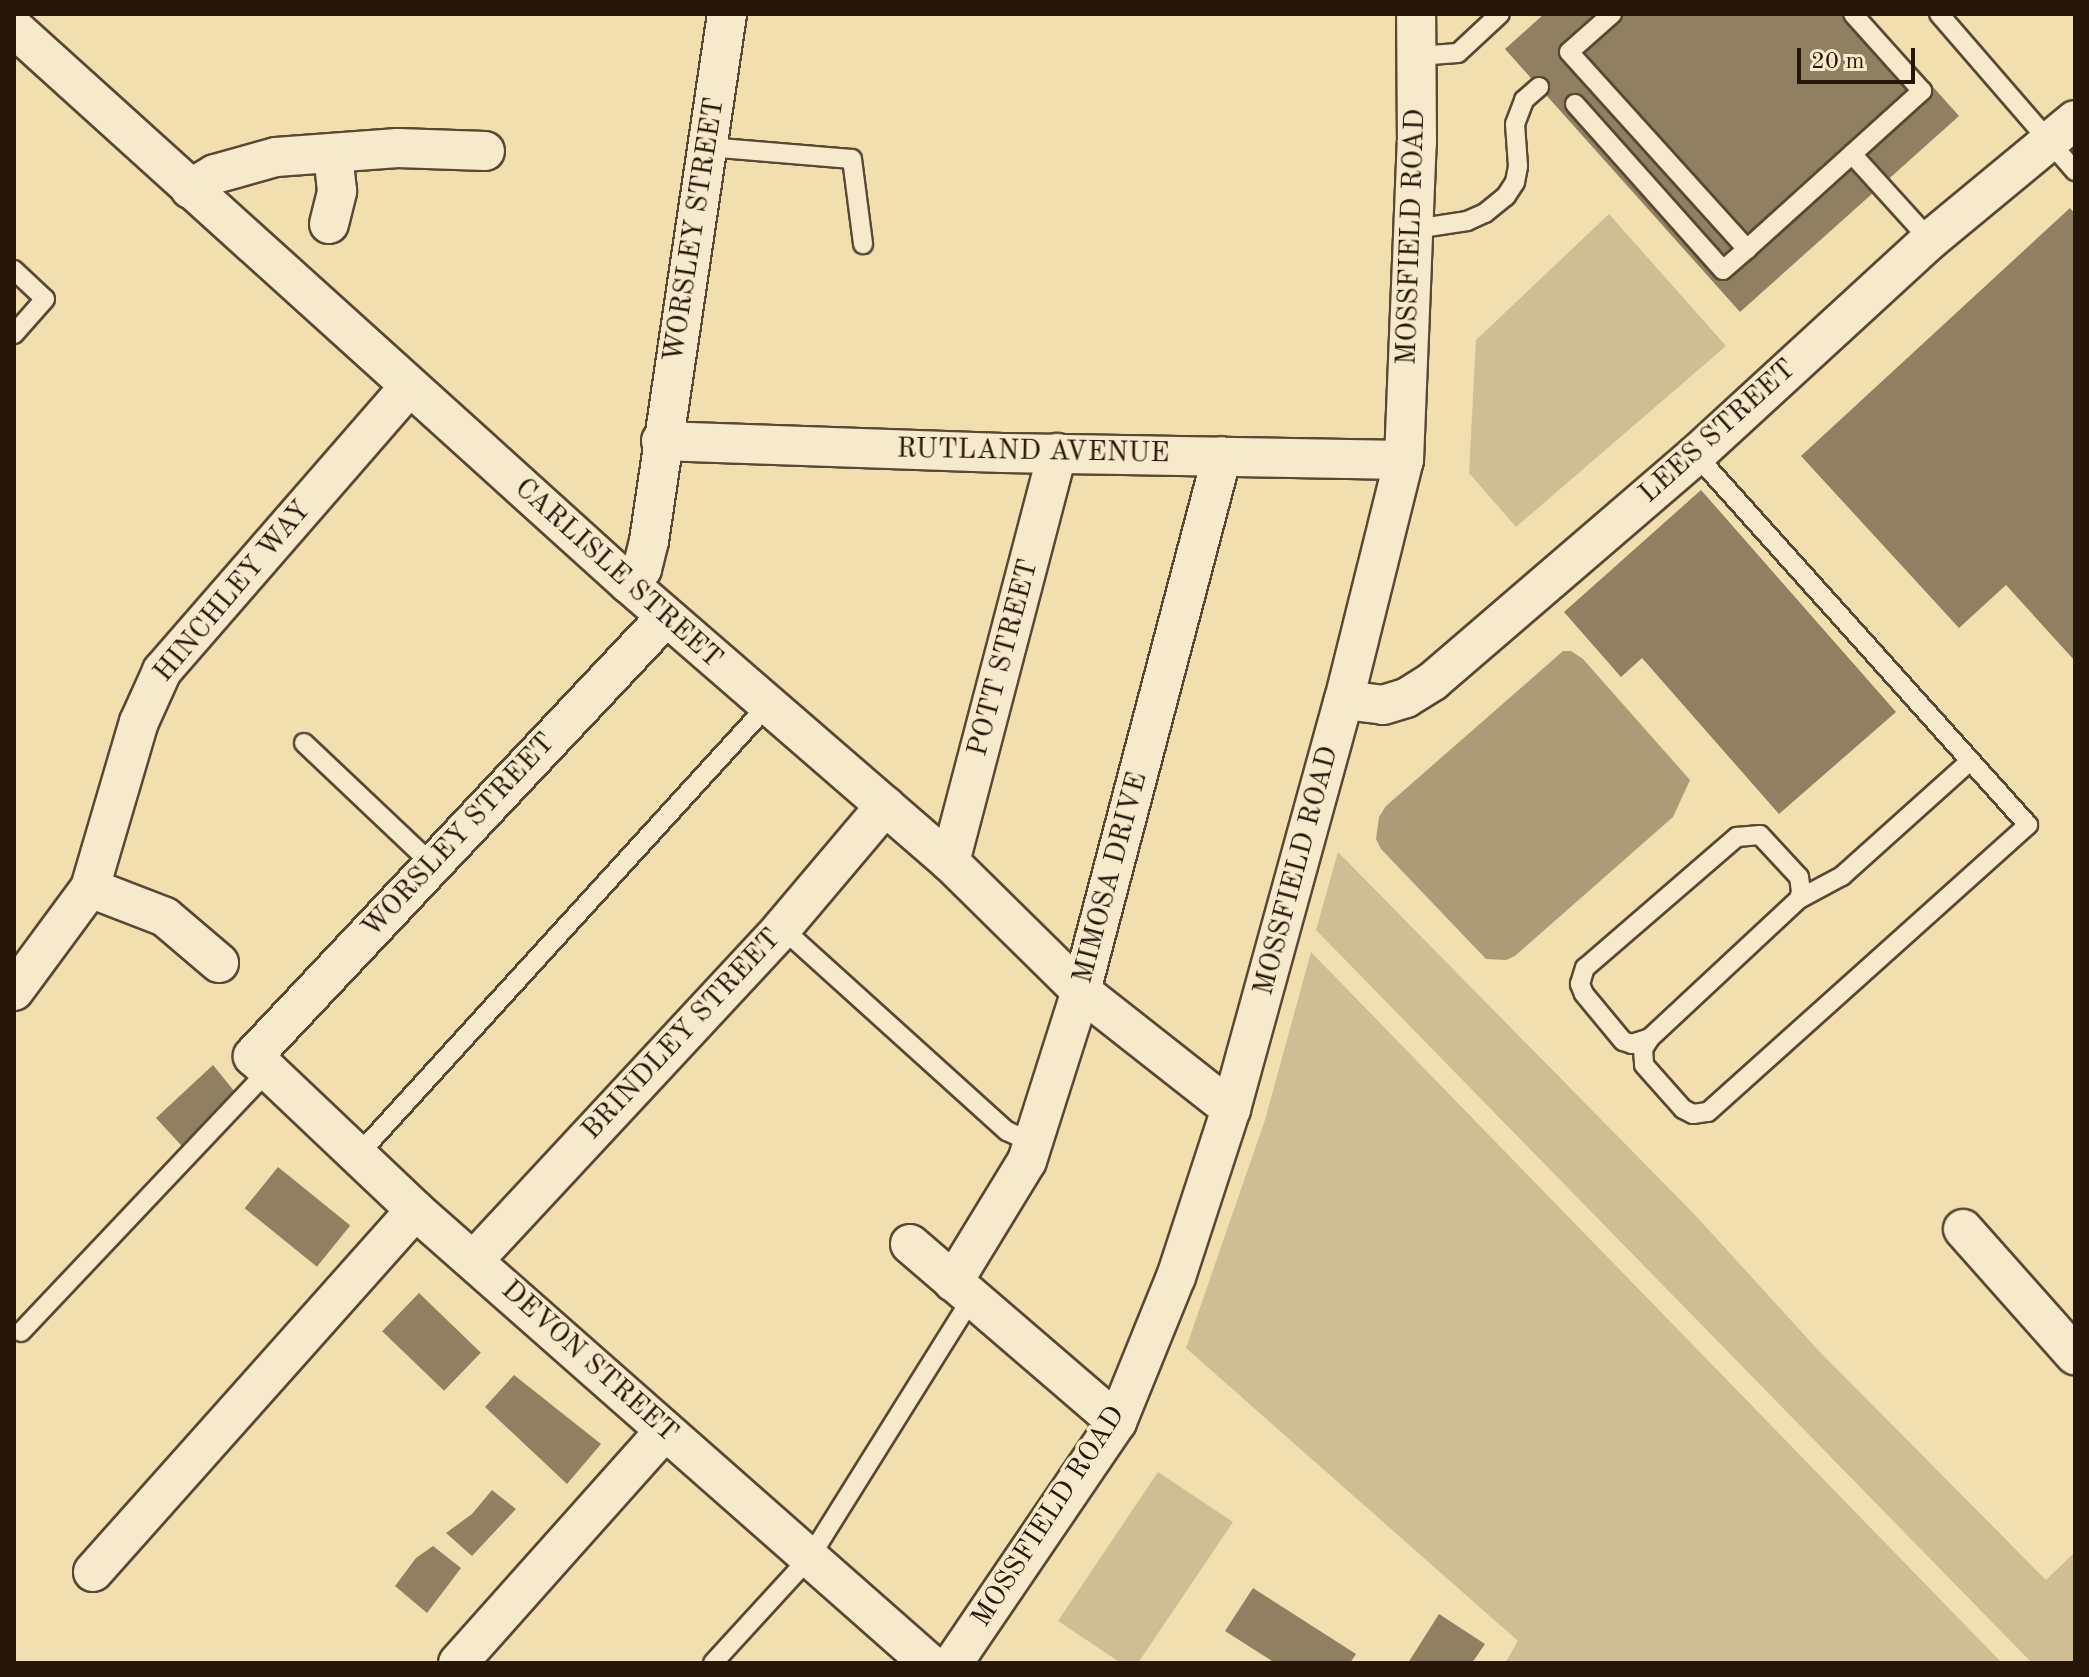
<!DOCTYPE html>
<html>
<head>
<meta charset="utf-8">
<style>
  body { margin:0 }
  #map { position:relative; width:2089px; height:1677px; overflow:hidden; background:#f2dfb0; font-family:"Old Standard TT",serif }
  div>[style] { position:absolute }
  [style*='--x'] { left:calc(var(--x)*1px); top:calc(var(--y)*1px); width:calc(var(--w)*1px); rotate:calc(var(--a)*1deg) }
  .green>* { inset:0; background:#cfbd94 }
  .water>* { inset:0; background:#ad9b77 }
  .building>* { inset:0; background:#907f60; transform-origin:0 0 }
  .roads { filter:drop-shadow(2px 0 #594833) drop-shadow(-2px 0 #594833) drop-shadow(0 2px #594833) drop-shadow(0 -2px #594833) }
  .lane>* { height:18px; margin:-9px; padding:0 9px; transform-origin:9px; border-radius:9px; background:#f7eacc }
  .street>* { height:38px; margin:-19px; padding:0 19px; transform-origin:19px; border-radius:19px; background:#f7eacc }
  span { translate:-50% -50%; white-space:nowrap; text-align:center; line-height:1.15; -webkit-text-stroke:7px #f7eacc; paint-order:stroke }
  .street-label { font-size:28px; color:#261609 }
  .frame { position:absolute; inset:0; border:16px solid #261609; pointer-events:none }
  .scale { position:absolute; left:1797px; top:48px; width:118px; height:36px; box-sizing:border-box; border:4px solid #261609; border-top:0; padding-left:10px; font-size:24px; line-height:28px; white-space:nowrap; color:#261609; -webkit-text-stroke:6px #f7eacc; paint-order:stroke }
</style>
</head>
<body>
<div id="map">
  <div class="green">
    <div style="clip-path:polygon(1609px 214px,1726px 346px,1516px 527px,1469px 473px,1476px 340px)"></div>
    <div style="clip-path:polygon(1338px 852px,1696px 1216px,1818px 1350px,2046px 1580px,2075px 1552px,2075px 1663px,2032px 1663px,1316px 930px)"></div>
    <div style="clip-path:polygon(1311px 952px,2002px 1663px,1505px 1663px,1518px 1641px,1186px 1348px,1265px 1120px)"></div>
    <div style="clip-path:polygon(1158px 1472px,1233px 1522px,1138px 1663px,1121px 1663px,1058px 1621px)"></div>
  </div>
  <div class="water">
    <div style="clip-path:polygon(1563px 651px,1571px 651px,1583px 659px,1690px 780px,1673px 817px,1515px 956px,1506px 960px,1486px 959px,1381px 849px,1376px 839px,1379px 817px,1386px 806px)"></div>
  </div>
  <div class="building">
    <div style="clip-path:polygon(1544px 14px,1868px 14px,1959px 116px,1740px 312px,1505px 49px)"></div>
    <div style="clip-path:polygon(2070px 208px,2075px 214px,2075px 661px,2006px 585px,1959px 628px,1801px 456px)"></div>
    <div style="clip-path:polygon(1701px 490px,1896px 712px,1779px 814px,1642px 658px,1621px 677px,1564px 612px)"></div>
    <div style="clip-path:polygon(213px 1065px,239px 1097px,191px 1156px,156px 1118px)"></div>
    <div style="left:278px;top:1167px;width:93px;height:53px;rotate:39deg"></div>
    <div style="left:419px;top:1293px;width:86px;height:53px;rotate:44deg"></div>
    <div style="clip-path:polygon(514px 1375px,601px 1444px,567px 1484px,485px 1407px)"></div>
    <div style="clip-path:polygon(492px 1490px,516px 1509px,472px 1556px,446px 1533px,472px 1514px)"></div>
    <div style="clip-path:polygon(433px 1546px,461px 1568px,427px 1613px,395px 1586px,416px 1558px)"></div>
    <div style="clip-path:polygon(1253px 1588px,1356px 1654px,1350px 1663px,1275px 1663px,1225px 1631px)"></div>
    <div style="clip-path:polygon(1439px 1614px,1485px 1644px,1472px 1663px,1408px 1663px)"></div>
  </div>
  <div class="roads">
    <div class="lane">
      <div style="--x:1612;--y:14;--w:57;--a:138.5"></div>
      <div style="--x:1569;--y:52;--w:266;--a:47.9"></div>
      <div style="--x:1747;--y:249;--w:236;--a:-42.1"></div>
      <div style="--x:1922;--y:91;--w:103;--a:-131.9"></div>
      <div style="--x:1939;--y:14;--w:208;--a:49.1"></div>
      <div style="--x:1417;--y:56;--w:41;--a:-4.2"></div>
      <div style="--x:1458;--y:53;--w:57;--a:-42.9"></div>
      <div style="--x:1575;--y:104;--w:222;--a:48.3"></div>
      <div style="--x:1723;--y:270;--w:32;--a:-41"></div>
      <div style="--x:708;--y:147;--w:144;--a:4.8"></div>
      <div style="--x:852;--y:159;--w:86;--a:82.6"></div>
      <div style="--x:1852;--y:154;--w:116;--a:47.8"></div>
      <div style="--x:1415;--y:229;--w:53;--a:-8.7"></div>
      <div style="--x:1467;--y:221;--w:20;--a:-24"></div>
      <div style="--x:1485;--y:213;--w:27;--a:-39"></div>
      <div style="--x:1506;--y:196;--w:17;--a:-57"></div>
      <div style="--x:1515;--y:182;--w:16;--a:-79"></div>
      <div style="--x:1518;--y:166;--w:42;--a:-94.1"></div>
      <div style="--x:1515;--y:124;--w:26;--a:-69"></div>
      <div style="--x:1524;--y:100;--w:20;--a:-41"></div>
      <div style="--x:14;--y:270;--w:42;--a:43.1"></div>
      <div style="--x:45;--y:299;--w:47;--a:131.5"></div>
      <div style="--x:304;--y:743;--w:176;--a:43.4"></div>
      <div style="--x:1799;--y:899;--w:49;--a:-28.1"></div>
      <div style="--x:1842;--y:876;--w:172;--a:-41.9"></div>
      <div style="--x:782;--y:928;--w:303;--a:42.1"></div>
      <div style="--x:1007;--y:1131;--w:29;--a:25"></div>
      <div style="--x:1650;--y:1038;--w:19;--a:162"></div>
      <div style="--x:1632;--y:1044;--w:9;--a:-162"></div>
      <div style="--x:1623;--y:1041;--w:61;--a:-129.7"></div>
      <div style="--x:1584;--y:994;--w:11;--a:-112"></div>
      <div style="--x:1580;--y:984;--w:17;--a:-73"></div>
      <div style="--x:1585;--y:968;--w:201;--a:-40.8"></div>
      <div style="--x:1737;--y:837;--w:23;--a:-5"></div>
      <div style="--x:1760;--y:835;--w:57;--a:47.1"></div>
      <div style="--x:1799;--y:877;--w:15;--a:82"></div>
      <div style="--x:1801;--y:892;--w:7;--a:106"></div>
      <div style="--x:1799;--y:899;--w:204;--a:137"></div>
      <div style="--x:1650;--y:1038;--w:13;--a:122"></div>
      <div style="--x:1643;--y:1049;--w:16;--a:86"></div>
      <div style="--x:1644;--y:1065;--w:59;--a:48.4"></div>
      <div style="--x:1683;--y:1109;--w:11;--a:27"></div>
      <div style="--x:1693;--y:1114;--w:15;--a:-8"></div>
      <div style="--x:1708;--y:1112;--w:430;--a:-41.9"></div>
      <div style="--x:2028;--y:825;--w:497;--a:-131.9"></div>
      <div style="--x:357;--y:1156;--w:609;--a:-47.66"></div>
      <div style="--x:21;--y:1332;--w:359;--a:-46.6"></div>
      <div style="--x:713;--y:1663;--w:144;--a:-47.5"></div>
      <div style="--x:810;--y:1557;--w:305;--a:-58"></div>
    </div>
    <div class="street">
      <div style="--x:14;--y:28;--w:829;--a:42.12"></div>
      <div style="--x:629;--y:584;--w:425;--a:40.9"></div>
      <div style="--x:950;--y:862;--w:184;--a:44.6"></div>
      <div style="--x:1081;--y:991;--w:191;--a:38.2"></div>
      <div style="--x:190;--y:189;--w:29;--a:-31"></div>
      <div style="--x:215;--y:174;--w:63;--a:-15.6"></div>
      <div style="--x:276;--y:157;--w:122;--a:-4.2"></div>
      <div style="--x:398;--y:148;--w:87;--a:2"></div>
      <div style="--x:329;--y:224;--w:34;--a:-76"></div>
      <div style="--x:337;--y:191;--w:38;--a:-96"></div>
      <div style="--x:661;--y:441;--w:342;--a:2"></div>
      <div style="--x:1003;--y:453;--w:401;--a:1"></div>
      <div style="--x:629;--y:584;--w:20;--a:-49"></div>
      <div style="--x:642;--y:569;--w:29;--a:-76"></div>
      <div style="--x:649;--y:541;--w:533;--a:-81.58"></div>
      <div style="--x:666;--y:617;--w:603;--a:133.25"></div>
      <div style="--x:253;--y:1056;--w:224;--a:43.5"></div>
      <div style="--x:415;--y:1210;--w:685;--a:41.39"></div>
      <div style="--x:1344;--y:700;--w:39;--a:7"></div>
      <div style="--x:1383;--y:705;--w:24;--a:-17"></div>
      <div style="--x:1406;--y:698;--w:32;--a:-32"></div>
      <div style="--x:1433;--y:681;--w:347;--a:-40.7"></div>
      <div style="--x:1696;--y:455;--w:318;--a:-42.6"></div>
      <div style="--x:1930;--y:240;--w:188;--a:-39.6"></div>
      <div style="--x:950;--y:862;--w:423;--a:-75.3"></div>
      <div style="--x:90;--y:888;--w:80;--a:21.1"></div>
      <div style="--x:165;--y:917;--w:71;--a:40.4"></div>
      <div style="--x:14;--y:991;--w:128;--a:-53.6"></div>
      <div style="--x:90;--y:888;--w:173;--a:-73.6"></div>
      <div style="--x:139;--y:722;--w:56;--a:-65.7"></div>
      <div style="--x:162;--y:671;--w:376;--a:-49"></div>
      <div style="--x:1963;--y:1229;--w:169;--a:48.4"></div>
      <div style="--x:910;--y:1244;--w:273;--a:40.7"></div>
      <div style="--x:474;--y:1260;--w:453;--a:-47.1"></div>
      <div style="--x:782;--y:928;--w:160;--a:-49.8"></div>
      <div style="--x:953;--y:1282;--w:142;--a:-58.6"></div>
      <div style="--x:1027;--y:1161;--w:178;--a:-72.4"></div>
      <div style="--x:1081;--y:991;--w:553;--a:-75.24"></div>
      <div style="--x:93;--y:1572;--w:484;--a:-48.3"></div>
      <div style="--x:458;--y:1663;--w:311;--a:-48.3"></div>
      <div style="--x:953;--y:1663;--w:292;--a:-55.8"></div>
      <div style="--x:1117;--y:1422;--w:157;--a:-67.9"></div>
      <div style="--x:1176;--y:1277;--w:177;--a:-71.9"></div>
      <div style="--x:1231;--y:1109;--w:424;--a:-74.6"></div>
      <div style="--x:1344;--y:700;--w:247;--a:-76"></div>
      <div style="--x:1404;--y:460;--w:317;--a:-87.7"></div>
      <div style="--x:1417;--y:143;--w:129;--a:-90.4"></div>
    </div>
  </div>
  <div class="street-label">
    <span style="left:695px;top:230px;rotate:-81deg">WORSLEY STREET</span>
    <span style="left:1412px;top:237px;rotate:-88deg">MOSSFIELD ROAD</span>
    <span style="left:1718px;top:432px;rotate:-42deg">LEES STREET</span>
    <span style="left:1033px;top:452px;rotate:1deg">RUTLAND AVENUE</span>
    <span style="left:618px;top:574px;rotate:42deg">CARLISLE STREET</span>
    <span style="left:233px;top:592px;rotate:-50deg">HINCHLEY WAY</span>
    <span style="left:1004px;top:658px;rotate:-75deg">POTT STREET</span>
    <span style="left:459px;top:836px;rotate:-47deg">WORSLEY STREET</span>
    <span style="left:1297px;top:871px;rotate:-75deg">MOSSFIELD ROAD</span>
    <span style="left:1111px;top:878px;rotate:-75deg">MIMOSA DRIVE</span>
    <span style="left:682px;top:1035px;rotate:-47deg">BRINDLEY STREET</span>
    <span style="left:589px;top:1362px;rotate:42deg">DEVON STREET</span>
    <span style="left:1049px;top:1517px;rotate:-57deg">MOSSFIELD ROAD</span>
  </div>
  <div class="frame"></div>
  <div class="scale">20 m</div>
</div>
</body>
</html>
